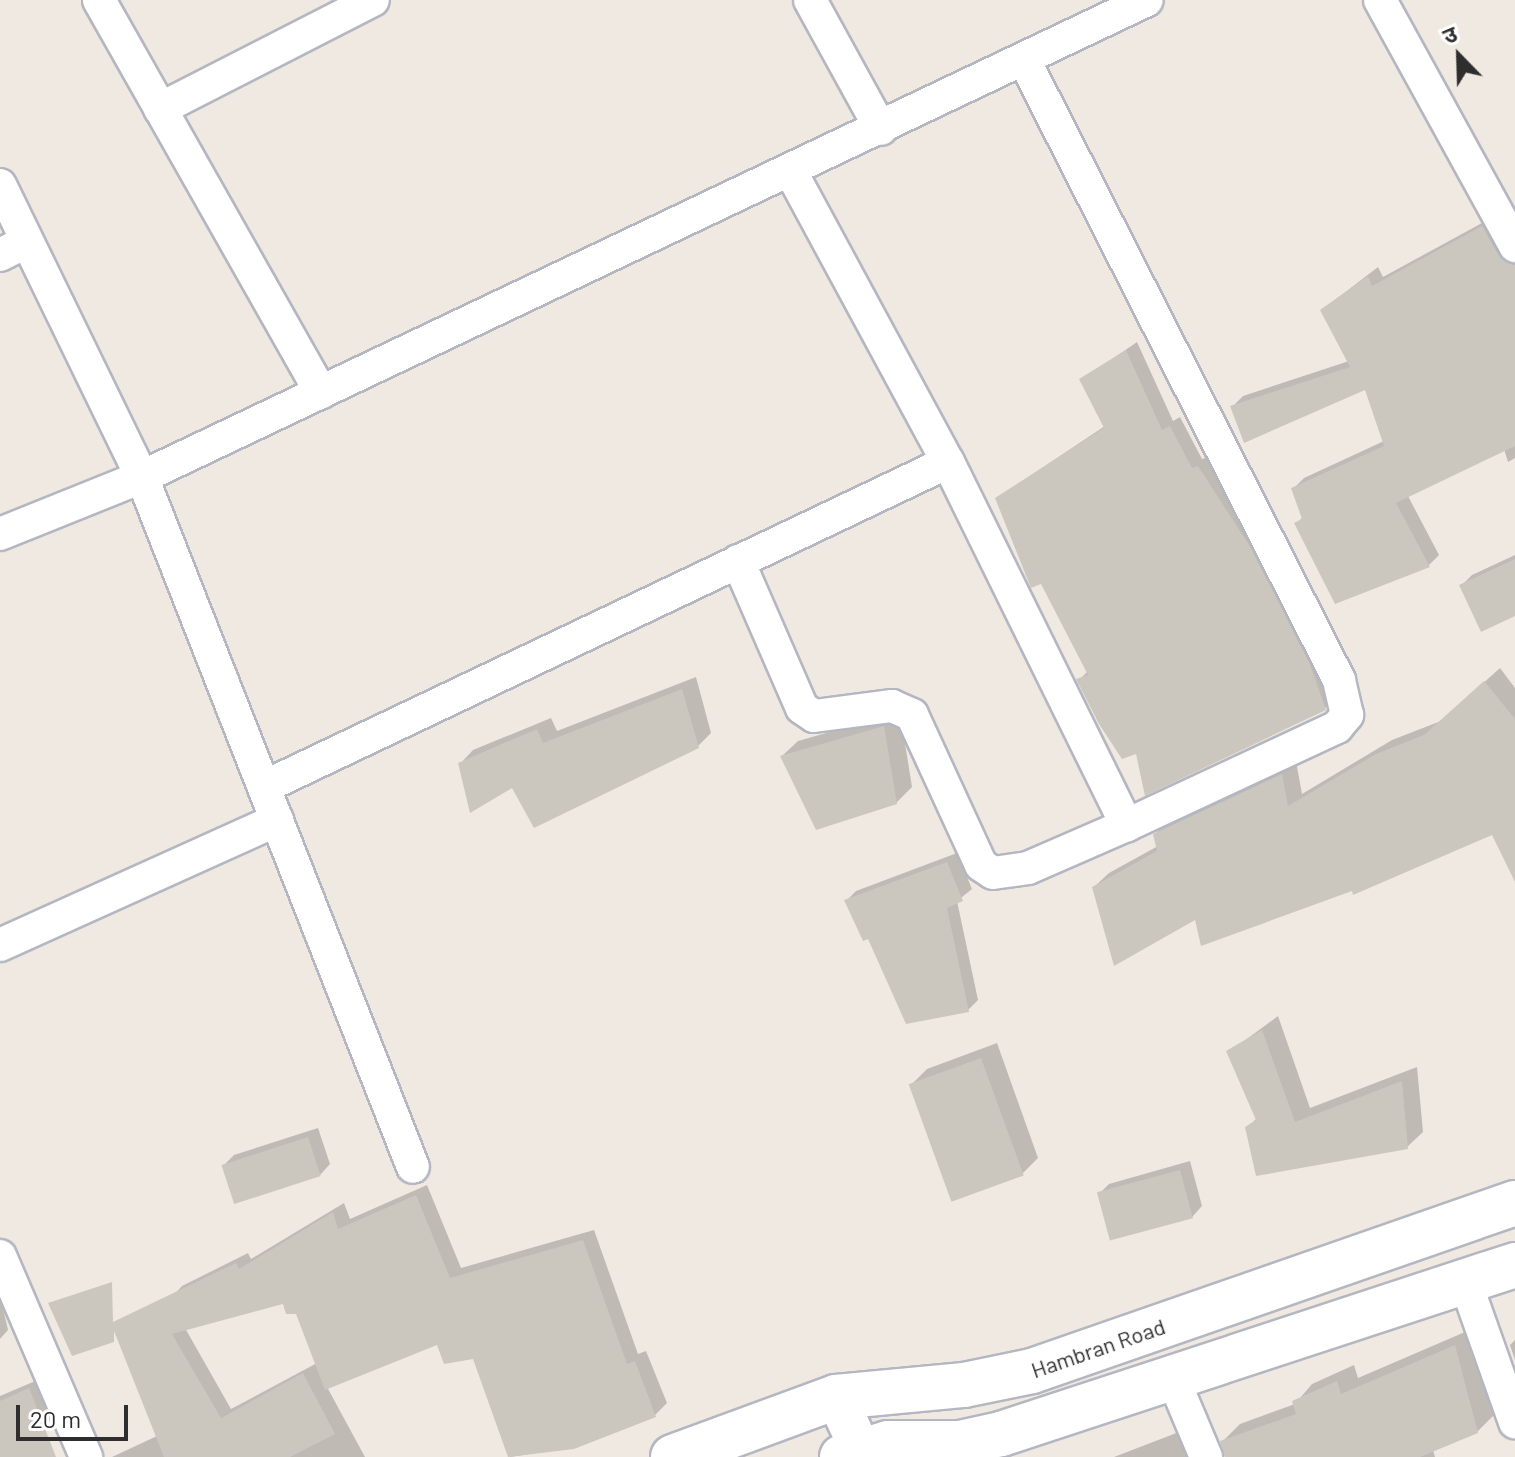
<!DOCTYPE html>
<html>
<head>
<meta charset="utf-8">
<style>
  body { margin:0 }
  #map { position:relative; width:1515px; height:1457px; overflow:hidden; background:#efe9e1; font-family:Barlow,"Noto Sans Devanagari",sans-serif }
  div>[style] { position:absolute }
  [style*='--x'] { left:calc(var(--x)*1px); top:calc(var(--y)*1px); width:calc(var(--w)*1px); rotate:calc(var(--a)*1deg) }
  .shadow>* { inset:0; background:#0003 }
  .building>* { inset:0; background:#cbc7bf; transform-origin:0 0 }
  .roads { filter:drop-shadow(2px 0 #b4b7c1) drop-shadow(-2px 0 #b4b7c1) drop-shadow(0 2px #b4b7c1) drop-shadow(0 -2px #b4b7c1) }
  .minor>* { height:32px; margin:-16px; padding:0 16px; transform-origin:16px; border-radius:16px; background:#fff }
  .tertiary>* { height:40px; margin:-20px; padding:0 20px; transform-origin:20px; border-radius:20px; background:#fff }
  .secondary>* { height:44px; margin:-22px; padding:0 22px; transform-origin:22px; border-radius:22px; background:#fff }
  span { translate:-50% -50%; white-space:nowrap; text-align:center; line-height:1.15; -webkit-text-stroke:8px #fff; paint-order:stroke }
  .street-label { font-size:22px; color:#2e2e2e }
  .north { position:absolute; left:1419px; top:16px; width:80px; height:80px; -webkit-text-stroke:6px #fff; paint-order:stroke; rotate:337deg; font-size:22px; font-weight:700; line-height:32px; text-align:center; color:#2e2e2e }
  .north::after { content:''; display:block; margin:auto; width:28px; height:36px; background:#2e2e2e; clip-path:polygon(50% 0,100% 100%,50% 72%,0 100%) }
  .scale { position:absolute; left:16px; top:1405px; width:112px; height:36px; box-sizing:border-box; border:4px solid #2e2e2e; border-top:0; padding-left:10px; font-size:24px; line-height:28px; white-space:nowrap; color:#2e2e2e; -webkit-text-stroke:6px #fff; paint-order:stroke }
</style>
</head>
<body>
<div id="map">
  <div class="shadow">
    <div style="clip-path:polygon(1493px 217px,1515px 252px,1515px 458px,1508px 462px,1504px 449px,1408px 496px,1439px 555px,1429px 565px,1296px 524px,1303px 517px,1294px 488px,1304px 478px,1384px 441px,1366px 388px,1233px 406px,1243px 396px,1349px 361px,1322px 310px,1378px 267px,1383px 277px)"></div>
    <div style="clip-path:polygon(1137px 342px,1173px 421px,1180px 417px,1202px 459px,1208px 457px,1335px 698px,1325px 708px,1138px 751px,1079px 680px,1088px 671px,1042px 581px,1032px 586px,997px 498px,1105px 426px,1082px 380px)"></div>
    <div style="clip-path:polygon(1515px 555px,1515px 614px,1462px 585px,1472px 575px)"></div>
    <div style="clip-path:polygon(1500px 668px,1515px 688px,1515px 826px,1353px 888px,1196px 917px,1094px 887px,1109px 873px,1158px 846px,1155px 834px,1170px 820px,1296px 761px,1302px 794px,1392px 740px,1441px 721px)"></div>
    <div style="clip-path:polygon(696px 677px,711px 733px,698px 746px,512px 785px,460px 764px,473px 750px,551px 718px,557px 731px)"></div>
    <div style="clip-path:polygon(900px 712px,912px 787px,896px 803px,782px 756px,798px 741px)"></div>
    <div style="clip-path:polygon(957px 853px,972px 889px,957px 901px,978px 1000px,968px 1010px,869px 937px,846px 901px,856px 891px)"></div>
    <div style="clip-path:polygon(1278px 1016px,1310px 1108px,1417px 1067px,1423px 1132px,1407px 1147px,1248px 1127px,1257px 1118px,1229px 1052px)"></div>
    <div style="clip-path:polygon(997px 1043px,1038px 1158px,1023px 1173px,911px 1085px,927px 1069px)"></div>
    <div style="clip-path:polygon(318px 1128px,330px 1164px,320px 1175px,224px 1165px,234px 1155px)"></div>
    <div style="clip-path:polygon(1190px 1161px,1202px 1206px,1192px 1217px,1099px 1194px,1109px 1184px)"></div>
    <div style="clip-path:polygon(evenodd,427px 1185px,461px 1268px,594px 1230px,638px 1354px,646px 1351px,667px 1403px,655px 1415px,574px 1447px,510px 1457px,474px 1356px,439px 1342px,327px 1387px,365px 1457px,112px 1457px,157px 1436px,171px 1298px,182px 1286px,248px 1253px,251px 1259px,344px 1203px,350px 1219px,427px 1185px,284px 1302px,298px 1312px,317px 1363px,231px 1409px,185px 1328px,284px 1302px)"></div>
    <div style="clip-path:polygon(0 1295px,8px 1330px,0 1339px)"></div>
    <div style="clip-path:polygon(1472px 1329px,1495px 1414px,1477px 1432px,1433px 1450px,1435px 1457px,1226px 1457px,1222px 1442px,1240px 1424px,1295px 1404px,1312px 1384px,1354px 1365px,1358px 1378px)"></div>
    <div style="clip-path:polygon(1515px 1340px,1515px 1360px,1510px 1345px)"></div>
    <div style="clip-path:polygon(40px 1379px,54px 1418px,0 1450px,0 1396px)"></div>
    <div style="clip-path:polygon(1192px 1427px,1211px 1455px,1225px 1457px,1114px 1457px)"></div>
  </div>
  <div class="building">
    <div style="clip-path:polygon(1482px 226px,1499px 256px,1515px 265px,1515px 446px,1396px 503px,1430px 567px,1335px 604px,1294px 523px,1302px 519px,1291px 488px,1384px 446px,1365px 390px,1244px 443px,1230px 406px,1350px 367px,1320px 310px,1368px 276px,1372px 286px)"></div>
    <div style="clip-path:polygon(1126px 350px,1162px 430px,1170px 426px,1192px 468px,1198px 466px,1251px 548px,1309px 662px,1326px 710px,1145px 796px,1136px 754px,1122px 759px,1099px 724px,1076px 679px,1088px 675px,1041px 584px,1031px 588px,995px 498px,1104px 428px,1079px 379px)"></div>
    <div style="clip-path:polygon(1515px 559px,1515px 616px,1481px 632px,1459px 585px)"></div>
    <div style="clip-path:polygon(1484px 681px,1515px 719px,1515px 882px,1492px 835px,1353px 895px,1352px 891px,1201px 946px,1195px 920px,1114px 966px,1092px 887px,1157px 851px,1153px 834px,1282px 774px,1288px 806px,1376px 754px,1424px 735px)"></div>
    <div style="clip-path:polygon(682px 689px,699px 748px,534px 828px,512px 788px,470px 813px,458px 763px,537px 729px,543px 743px)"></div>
    <div style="clip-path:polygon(884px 726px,897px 804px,816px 830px,780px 756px)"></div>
    <div style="clip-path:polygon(947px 862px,963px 901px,947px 908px,969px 1012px,906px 1024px,868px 939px,863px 941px,844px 900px)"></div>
    <div style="clip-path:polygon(1262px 1030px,1295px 1122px,1402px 1081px,1408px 1149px,1256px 1176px,1245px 1127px,1256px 1120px,1226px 1051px)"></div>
    <div style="left:981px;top:1058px;width:125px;height:77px;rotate:70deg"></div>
    <div style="left:308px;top:1137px;width:41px;height:91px;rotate:72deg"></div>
    <div style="left:1180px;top:1170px;width:50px;height:86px;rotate:75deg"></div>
    <div style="clip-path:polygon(416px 1195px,450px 1278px,583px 1240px,627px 1364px,635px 1361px,656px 1417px,574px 1449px,508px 1457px,473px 1359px,444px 1364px,437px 1345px,325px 1390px,296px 1314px,286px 1314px,283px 1304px,172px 1334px,221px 1418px,303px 1373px,335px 1434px,290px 1457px,164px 1457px,114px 1331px,114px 1342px,72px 1356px,48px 1303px,112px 1282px,113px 1322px,236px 1263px,239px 1269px,333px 1212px,338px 1229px)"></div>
    <div style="clip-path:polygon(1455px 1345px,1478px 1433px,1420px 1457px,1225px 1457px,1220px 1441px,1296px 1414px,1292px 1401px,1337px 1381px,1341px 1394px)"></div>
    <div style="clip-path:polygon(29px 1388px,56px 1457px,0 1457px,0 1401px)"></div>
  </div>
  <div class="roads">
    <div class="minor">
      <div style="--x:99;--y:0;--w:451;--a:60.5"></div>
      <div style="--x:810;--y:0;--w:147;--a:61.2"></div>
      <div style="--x:1380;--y:0;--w:281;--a:61.2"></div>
      <div style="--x:160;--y:109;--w:239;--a:-27.1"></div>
      <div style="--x:791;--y:172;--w:330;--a:61.6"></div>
      <div style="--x:0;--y:185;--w:325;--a:64.1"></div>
      <div style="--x:142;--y:477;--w:741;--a:68.56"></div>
      <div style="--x:0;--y:255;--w:30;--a:-27"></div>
      <div style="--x:0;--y:534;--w:153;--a:-21.9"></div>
      <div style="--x:142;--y:477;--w:1112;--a:-25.39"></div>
      <div style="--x:738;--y:561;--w:160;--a:66.5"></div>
      <div style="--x:802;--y:708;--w:14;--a:34"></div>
      <div style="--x:814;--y:716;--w:79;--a:-7.3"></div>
      <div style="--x:892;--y:706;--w:22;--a:24"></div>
      <div style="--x:912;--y:715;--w:165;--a:65.3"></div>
      <div style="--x:981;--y:865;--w:14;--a:34"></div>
      <div style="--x:993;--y:873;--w:35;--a:-8"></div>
      <div style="--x:1028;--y:868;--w:108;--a:-23.5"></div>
      <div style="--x:264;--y:787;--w:757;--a:-25.41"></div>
      <div style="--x:948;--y:462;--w:405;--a:63.8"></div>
      <div style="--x:1127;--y:825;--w:232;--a:-25"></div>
      <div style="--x:1337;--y:727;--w:16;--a:-50"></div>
      <div style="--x:1347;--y:715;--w:36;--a:-103"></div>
      <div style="--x:1339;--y:680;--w:693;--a:-116.93"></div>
      <div style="--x:0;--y:945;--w:304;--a:-24.3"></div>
      <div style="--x:0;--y:1256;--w:219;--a:66.8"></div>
      <div style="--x:1465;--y:1281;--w:150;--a:70.5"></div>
      <div style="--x:1172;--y:1376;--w:88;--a:67.2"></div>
    </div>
    <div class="tertiary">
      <div style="--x:836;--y:1397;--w:66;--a:65"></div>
    </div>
    <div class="secondary">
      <div style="--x:673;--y:1457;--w:174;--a:-20.2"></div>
      <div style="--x:836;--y:1397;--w:129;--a:-5.4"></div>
      <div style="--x:964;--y:1385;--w:69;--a:-11.6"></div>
      <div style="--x:1032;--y:1371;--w:511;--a:-19.18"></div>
      <div style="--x:842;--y:1457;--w:48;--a:-16.9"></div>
      <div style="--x:888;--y:1443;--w:72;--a:0"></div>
      <div style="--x:960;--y:1443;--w:42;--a:-12.4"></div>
      <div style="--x:1001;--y:1434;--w:541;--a:-18.2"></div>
    </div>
  </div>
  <div class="street-label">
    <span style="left:1098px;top:1348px;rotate:-19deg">Hambran Road</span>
  </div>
  <div class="north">उ</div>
  <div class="scale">20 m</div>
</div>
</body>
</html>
